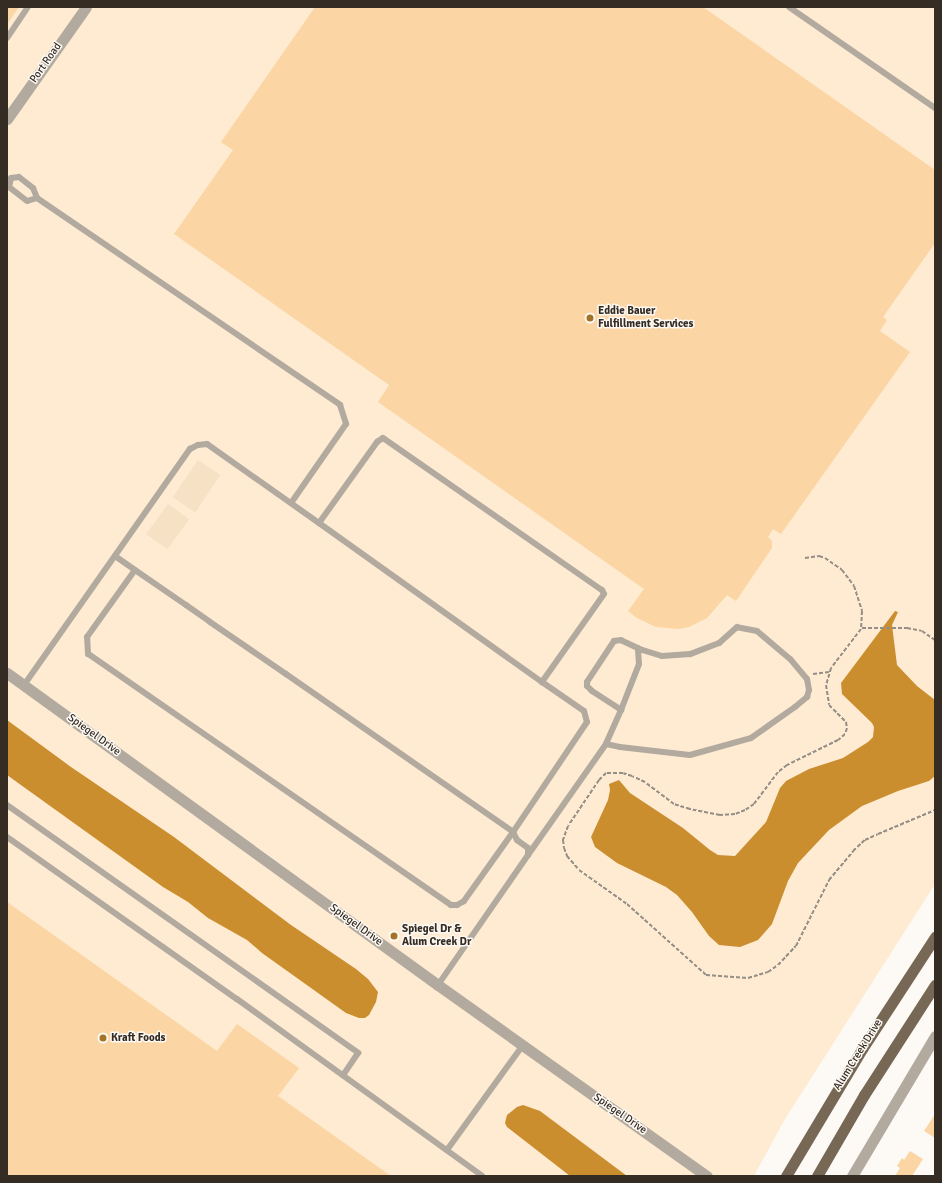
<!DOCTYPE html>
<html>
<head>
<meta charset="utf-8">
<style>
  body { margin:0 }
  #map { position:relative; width:942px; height:1183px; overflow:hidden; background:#fdf9f4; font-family:Signika,sans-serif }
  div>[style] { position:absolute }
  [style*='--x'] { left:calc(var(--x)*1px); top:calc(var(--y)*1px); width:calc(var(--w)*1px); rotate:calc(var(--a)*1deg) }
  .built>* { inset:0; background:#feebd1 }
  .green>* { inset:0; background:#f7e1c5; transform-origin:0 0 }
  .water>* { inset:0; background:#cb8e2f }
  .building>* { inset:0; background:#fbd5a3 }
  .path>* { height:2px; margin-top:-1px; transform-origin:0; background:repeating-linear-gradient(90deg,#948e87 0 4px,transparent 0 6px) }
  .service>* { height:6px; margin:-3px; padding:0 3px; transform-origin:3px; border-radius:3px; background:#b2aa9f }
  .minor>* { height:11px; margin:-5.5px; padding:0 5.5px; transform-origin:5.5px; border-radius:5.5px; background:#b2aa9f }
  .primary>* { height:11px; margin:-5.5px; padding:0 5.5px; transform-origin:5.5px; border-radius:5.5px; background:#776855 }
  .dots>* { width:11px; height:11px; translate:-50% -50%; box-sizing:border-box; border:2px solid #fdf9f4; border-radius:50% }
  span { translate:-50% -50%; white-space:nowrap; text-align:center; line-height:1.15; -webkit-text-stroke:3px #fdf9f4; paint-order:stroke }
  .street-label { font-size:11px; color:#352d24 }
  .poi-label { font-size:11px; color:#352d24; font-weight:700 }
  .left { translate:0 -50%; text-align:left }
  .frame { position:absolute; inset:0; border:8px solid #352d24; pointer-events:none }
</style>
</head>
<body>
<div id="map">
  <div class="built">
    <div style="clip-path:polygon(7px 7px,935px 7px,935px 884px,785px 1119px,754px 1176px,7px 1176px,7px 673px,704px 1173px,257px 847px,7px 671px)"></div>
  </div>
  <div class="green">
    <div style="left:198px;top:460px;width:27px;height:45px;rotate:34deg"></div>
    <div style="left:168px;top:504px;width:26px;height:37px;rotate:36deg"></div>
  </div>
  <div class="water">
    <div style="clip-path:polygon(895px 611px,898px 612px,892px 625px,897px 665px,917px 686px,935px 700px,935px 776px,929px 781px,898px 791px,862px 806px,829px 830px,798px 863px,788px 881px,772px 924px,758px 940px,740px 947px,719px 945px,709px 936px,692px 912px,677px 895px,666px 887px,617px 863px,595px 847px,591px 837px,608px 800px,610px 790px,609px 784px,619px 780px,630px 793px,683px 828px,710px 850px,718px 855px,735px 856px,766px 822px,780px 788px,786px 781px,809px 769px,843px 758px,868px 742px,873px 737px,874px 727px,872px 723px,842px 694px,841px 683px)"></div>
    <div style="clip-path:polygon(7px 720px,71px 767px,174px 837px,291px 925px,356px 969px,368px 979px,378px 992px,376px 1002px,369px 1015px,365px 1018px,359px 1018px,346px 1013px,262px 953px,247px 940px,208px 918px,188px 902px,163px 887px,7px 775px)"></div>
    <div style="clip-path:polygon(523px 1105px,540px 1111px,627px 1176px,570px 1176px,507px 1127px,505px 1123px,507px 1115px,517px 1107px)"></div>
  </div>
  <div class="building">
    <div style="clip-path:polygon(7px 7px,19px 7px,7px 24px)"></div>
    <div style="clip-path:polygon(315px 7px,703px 7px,935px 170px,935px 243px,883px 317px,887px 320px,880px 331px,910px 352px,781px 534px,773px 529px,768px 537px,772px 541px,772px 548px,736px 601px,727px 595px,707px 618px,689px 627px,678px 629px,656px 627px,637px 618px,628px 611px,644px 589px,378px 402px,389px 385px,174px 234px,233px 150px,221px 142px)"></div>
    <div style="clip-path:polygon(7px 902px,217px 1051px,237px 1024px,299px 1068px,278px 1096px,391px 1176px,7px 1176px)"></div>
    <div style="clip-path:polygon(935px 1114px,935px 1138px,924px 1131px)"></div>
    <div style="clip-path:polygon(910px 1151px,923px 1159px,912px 1176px,895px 1176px,900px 1168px,897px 1166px,902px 1158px,904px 1160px)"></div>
  </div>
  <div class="path">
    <div style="--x:805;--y:558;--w:14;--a:-8"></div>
    <div style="--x:819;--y:556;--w:6;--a:18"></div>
    <div style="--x:825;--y:558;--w:21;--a:35"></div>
    <div style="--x:842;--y:570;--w:20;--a:53"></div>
    <div style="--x:854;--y:586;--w:26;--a:72"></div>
    <div style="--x:862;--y:611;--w:18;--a:93"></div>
    <div style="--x:861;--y:629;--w:49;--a:127.6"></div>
    <div style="--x:831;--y:668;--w:18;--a:106"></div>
    <div style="--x:826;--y:685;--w:20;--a:81"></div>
    <div style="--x:829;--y:705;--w:24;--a:45"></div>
    <div style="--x:846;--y:722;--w:6;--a:81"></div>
    <div style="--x:847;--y:728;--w:6;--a:108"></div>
    <div style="--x:845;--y:734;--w:9;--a:139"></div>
    <div style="--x:838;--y:740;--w:57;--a:153.9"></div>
    <div style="--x:787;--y:765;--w:11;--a:142"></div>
    <div style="--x:778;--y:772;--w:40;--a:127"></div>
    <div style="--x:754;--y:804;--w:11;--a:146"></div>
    <div style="--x:745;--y:810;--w:11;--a:158"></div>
    <div style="--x:735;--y:814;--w:15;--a:176"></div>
    <div style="--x:720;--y:815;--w:31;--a:-169"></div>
    <div style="--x:690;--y:809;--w:17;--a:-163"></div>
    <div style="--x:674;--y:804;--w:36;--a:-143"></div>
    <div style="--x:645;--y:782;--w:14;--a:-155"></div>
    <div style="--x:632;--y:776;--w:9;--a:-162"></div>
    <div style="--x:623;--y:773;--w:17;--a:180"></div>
    <div style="--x:606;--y:773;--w:10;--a:135"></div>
    <div style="--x:599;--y:780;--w:55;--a:124"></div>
    <div style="--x:568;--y:826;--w:15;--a:110"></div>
    <div style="--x:563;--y:840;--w:8;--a:83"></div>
    <div style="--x:564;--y:848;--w:9;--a:69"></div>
    <div style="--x:567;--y:856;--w:18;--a:49"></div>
    <div style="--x:579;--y:870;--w:59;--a:35.3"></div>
    <div style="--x:627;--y:904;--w:106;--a:41.9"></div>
    <div style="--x:706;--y:975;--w:42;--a:4.1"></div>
    <div style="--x:748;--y:978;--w:21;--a:-17"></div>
    <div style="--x:768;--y:972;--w:12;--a:-35"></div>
    <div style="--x:778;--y:965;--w:26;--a:-47"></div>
    <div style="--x:796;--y:946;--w:74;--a:-63.4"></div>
    <div style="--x:829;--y:880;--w:38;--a:-50"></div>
    <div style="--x:853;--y:851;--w:16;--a:-43"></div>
    <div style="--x:865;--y:840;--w:14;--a:-25"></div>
    <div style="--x:878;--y:834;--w:62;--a:-22.8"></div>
    <div style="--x:862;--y:628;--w:45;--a:0"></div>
    <div style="--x:907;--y:628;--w:15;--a:11"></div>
    <div style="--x:922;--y:631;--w:16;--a:35"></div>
    <div style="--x:813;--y:674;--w:16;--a:-7"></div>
  </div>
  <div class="service">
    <div style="--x:789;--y:7;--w:178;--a:34.7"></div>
    <div style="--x:7;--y:38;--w:37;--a:-56"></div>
    <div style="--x:19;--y:177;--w:18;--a:38"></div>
    <div style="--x:33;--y:188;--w:11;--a:68"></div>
    <div style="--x:37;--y:198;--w:10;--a:163"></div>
    <div style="--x:27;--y:201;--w:23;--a:-142"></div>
    <div style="--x:9;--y:187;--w:9;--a:-77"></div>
    <div style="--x:11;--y:178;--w:8;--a:-7"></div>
    <div style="--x:37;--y:198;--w:367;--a:34.3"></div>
    <div style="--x:340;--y:405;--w:20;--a:72"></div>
    <div style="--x:346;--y:424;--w:96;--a:124.8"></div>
    <div style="--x:319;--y:523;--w:274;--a:35.5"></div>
    <div style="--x:115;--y:556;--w:24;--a:35"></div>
    <div style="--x:135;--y:570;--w:62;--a:34.5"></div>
    <div style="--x:186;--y:605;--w:29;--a:35"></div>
    <div style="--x:210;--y:622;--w:92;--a:34.4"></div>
    <div style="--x:286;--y:674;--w:277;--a:34.8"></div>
    <div style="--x:513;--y:832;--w:85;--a:125.4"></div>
    <div style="--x:464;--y:901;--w:8;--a:150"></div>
    <div style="--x:457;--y:905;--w:6;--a:180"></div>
    <div style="--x:451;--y:905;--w:441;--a:-145.3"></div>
    <div style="--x:88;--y:654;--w:17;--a:-93"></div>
    <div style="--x:87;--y:637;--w:82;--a:-54.4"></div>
    <div style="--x:24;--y:685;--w:289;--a:-54.9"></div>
    <div style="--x:190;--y:449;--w:9;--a:-27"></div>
    <div style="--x:198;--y:445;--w:9;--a:-6"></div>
    <div style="--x:207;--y:444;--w:137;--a:35.2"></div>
    <div style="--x:319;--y:523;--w:100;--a:-54.4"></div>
    <div style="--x:377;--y:442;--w:7;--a:-34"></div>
    <div style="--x:383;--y:438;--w:267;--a:34.8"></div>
    <div style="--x:602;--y:590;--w:4;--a:63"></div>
    <div style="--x:604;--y:594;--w:108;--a:125.2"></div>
    <div style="--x:542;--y:682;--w:51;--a:34.6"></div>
    <div style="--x:584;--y:711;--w:11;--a:75"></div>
    <div style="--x:587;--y:722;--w:133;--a:123.9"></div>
    <div style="--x:513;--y:832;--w:9;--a:63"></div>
    <div style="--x:517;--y:840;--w:14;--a:36"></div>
    <div style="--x:528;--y:848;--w:7;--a:90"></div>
    <div style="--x:528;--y:855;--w:158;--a:124.7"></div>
    <div style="--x:621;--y:710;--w:49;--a:-68.6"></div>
    <div style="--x:639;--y:664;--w:16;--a:-94"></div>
    <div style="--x:7;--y:805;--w:430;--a:35.2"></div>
    <div style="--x:358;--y:1053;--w:27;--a:124"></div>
    <div style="--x:7;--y:837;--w:281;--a:35.2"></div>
    <div style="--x:237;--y:999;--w:302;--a:35.8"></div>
    <div style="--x:528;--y:855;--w:136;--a:-54.9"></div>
    <div style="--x:606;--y:744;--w:14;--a:12"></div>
    <div style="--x:620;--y:747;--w:70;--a:6.5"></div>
    <div style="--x:690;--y:755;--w:63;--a:-15.6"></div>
    <div style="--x:751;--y:738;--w:54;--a:-35.2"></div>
    <div style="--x:795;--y:707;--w:16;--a:-40"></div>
    <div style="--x:807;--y:697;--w:7;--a:-74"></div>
    <div style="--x:809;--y:690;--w:11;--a:-100"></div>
    <div style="--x:807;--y:679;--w:26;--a:-130"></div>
    <div style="--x:790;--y:659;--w:43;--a:-139.7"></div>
    <div style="--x:757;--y:631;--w:20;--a:-169"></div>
    <div style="--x:737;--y:627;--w:24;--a:138"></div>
    <div style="--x:719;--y:643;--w:31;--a:159"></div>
    <div style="--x:690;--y:654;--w:28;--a:176"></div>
    <div style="--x:662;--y:656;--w:21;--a:-163"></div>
    <div style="--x:642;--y:650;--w:23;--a:-155"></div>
    <div style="--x:621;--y:640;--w:7;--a:172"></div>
    <div style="--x:614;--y:641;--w:49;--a:123.4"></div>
    <div style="--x:587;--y:682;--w:4;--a:90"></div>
    <div style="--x:587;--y:686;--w:7;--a:45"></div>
    <div style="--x:592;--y:691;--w:35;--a:33"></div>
    <div style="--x:621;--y:710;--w:37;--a:114"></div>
    <div style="--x:447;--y:1150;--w:130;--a:-54.1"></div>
  </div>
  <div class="minor">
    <div style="--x:7;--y:119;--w:137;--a:-54.8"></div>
    <div style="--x:7;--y:673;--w:532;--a:35.9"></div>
    <div style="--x:438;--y:985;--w:330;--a:35.4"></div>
    <div style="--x:852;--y:1176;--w:163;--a:-59.3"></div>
  </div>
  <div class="primary">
    <div style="--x:786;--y:1176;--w:148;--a:-59.1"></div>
    <div style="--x:862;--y:1049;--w:134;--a:-56.9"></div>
    <div style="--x:817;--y:1176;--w:94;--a:-59.9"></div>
    <div style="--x:864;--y:1095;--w:131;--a:-57.2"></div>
  </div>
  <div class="dots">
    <div style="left:590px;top:318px;background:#a37328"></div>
    <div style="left:394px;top:936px;background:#a37328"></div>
    <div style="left:103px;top:1038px;background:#a37328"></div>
  </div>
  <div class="street-label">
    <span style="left:46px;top:63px;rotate:-55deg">Port Road</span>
    <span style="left:94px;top:735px;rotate:36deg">Spiegel Drive</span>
    <span style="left:356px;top:925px;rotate:36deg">Spiegel Drive</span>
    <span style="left:858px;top:1055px;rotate:-58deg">Alum Creek Drive</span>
    <span style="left:620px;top:1114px;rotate:35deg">Spiegel Drive</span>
  </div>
  <div class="poi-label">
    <span class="left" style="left:598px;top:318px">Eddie Bauer<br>Fulfillment Services</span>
    <span class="left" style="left:402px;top:936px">Spiegel Dr &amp;<br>Alum Creek Dr</span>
    <span class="left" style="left:111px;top:1038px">Kraft Foods</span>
  </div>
  <div class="frame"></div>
</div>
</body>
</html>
